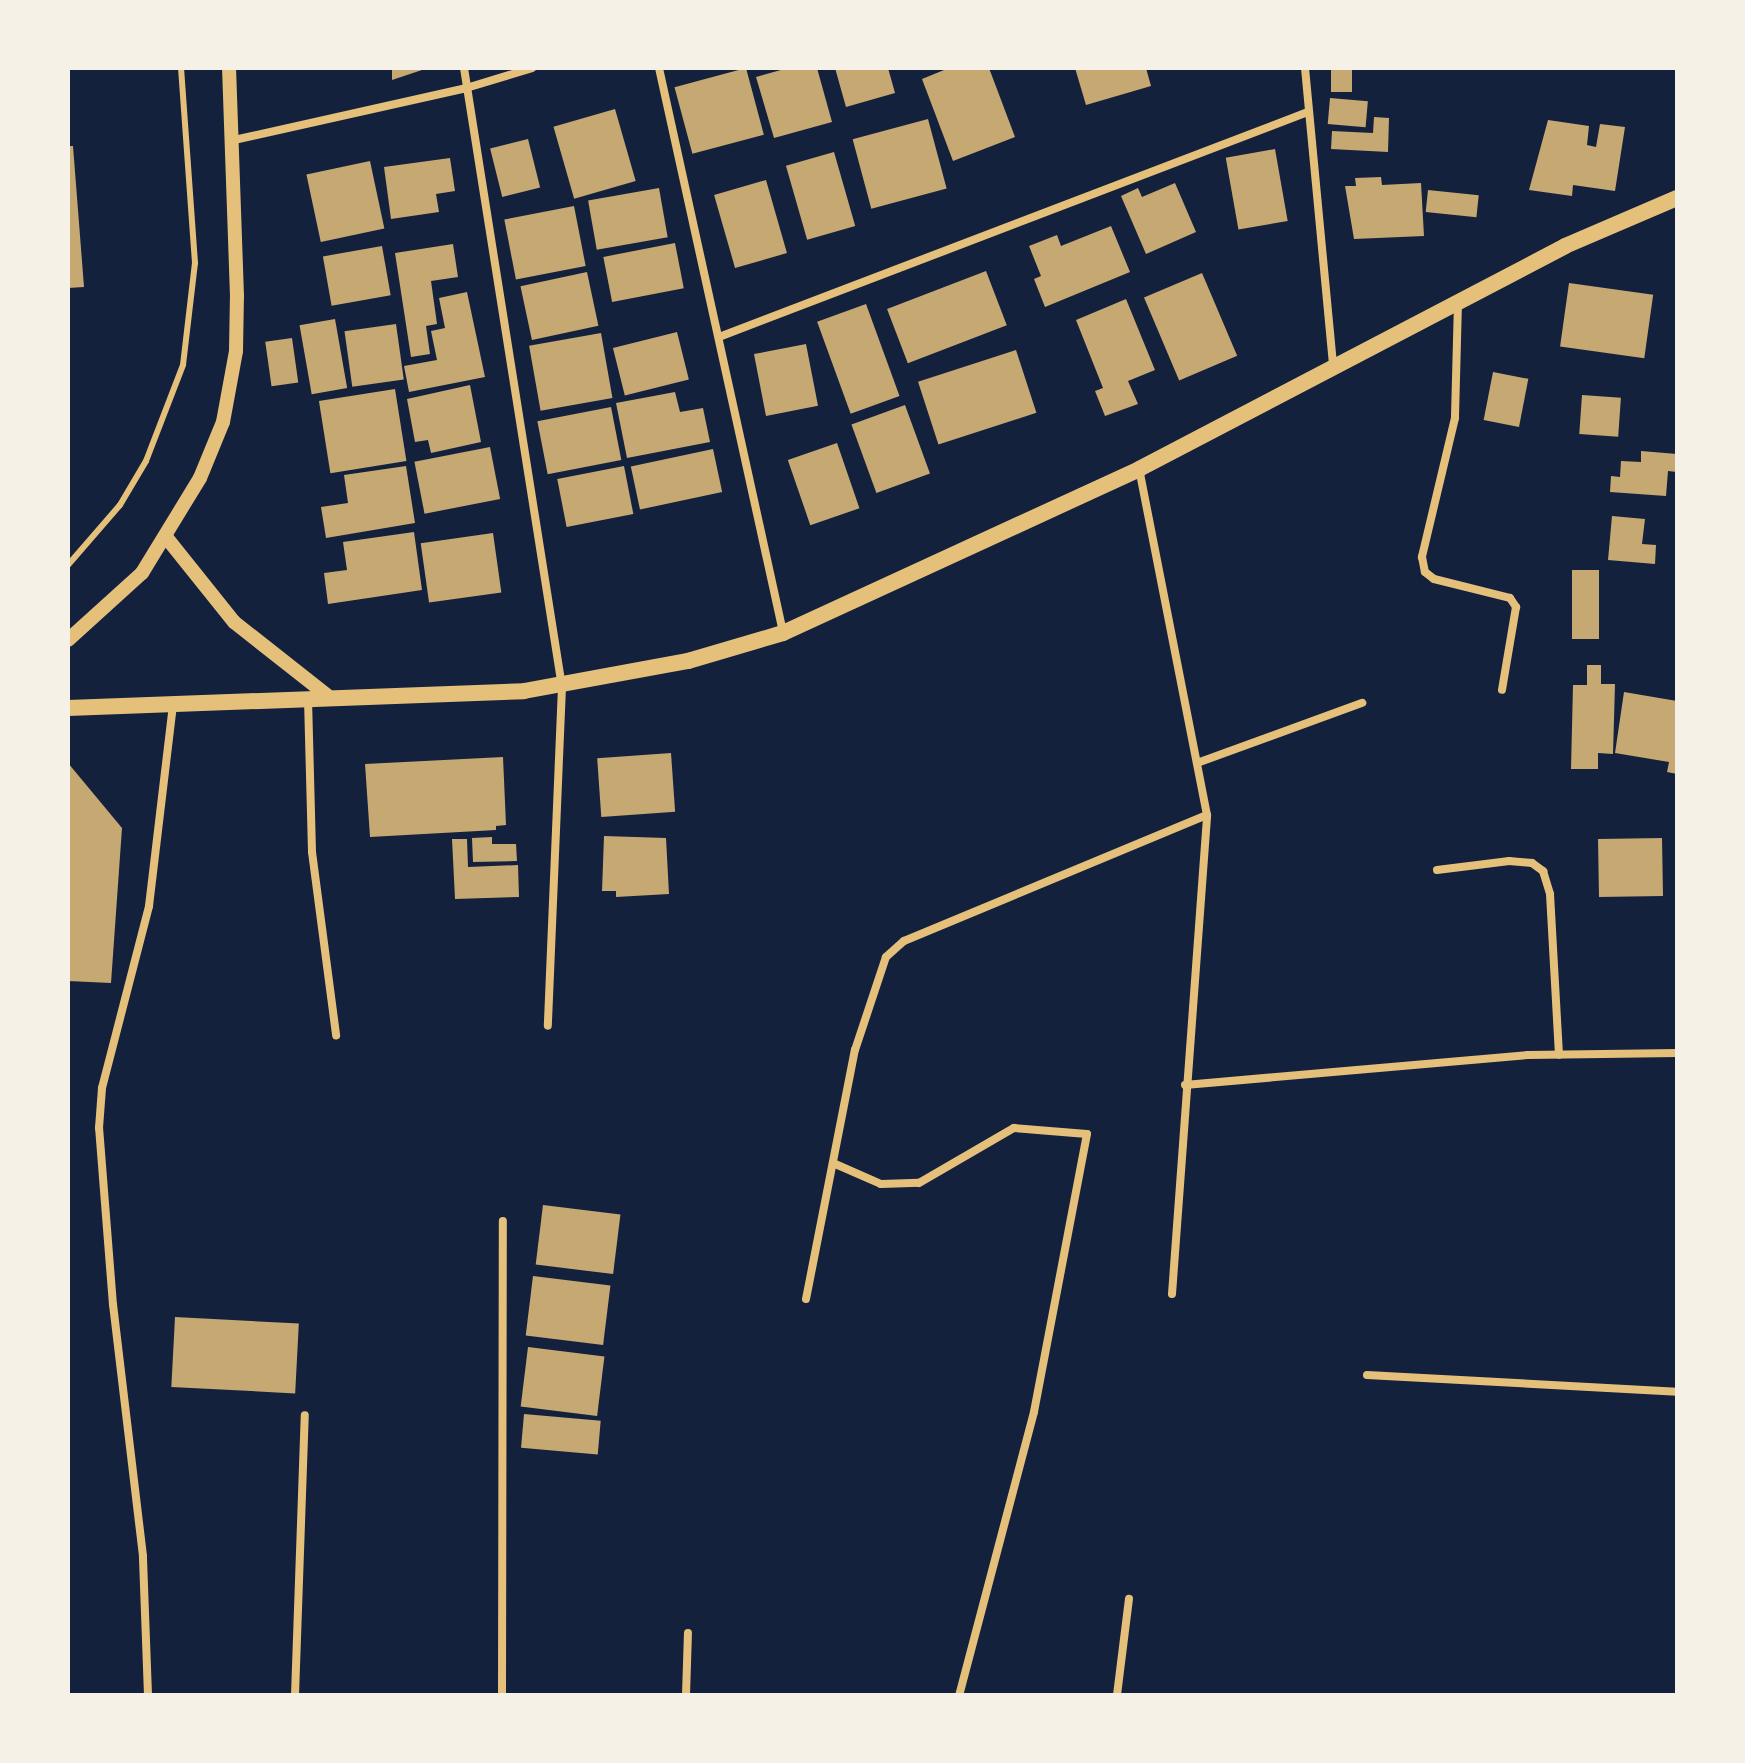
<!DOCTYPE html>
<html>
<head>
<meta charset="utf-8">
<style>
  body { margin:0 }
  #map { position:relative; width:1745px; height:1763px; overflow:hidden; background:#14213d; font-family:Overpass,sans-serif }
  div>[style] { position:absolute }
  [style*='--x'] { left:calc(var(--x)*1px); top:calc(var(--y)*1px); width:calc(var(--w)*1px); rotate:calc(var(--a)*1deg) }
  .building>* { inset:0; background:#c6a872; transform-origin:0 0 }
  .service>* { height:6px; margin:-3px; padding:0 3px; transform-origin:3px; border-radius:3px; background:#e5c07b }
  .minor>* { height:8px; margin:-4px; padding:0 4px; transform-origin:4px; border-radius:4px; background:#e5c07b }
  .tertiary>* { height:14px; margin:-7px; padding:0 7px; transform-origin:7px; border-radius:7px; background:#e5c07b }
  .secondary>* { height:16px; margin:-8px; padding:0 8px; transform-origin:8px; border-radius:8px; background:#e5c07b }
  span { translate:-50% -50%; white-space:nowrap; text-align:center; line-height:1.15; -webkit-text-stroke:6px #f6f1e7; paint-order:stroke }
  .frame { position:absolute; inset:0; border:70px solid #f6f1e7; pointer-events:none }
</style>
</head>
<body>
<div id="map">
  <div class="building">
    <div style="clip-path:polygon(392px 68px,425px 68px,425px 69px,392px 80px)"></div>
    <div style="left:746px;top:68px;width:69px;height:74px;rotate:75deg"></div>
    <div style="clip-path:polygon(788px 68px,817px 68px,832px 122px,774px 138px,756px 77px)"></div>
    <div style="clip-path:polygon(835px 68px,888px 68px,895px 93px,846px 107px)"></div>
    <div style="clip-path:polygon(949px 68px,989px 68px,1015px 137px,953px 161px,922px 79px)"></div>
    <div style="clip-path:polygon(1075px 68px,1146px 68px,1151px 86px,1086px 105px)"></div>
    <div style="left:1331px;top:68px;width:21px;height:24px"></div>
    <div style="left:1330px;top:98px;width:38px;height:26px;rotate:5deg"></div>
    <div style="left:615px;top:109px;width:75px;height:64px;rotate:74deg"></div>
    <div style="clip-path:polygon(1374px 117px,1389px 118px,1388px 152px,1331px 149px,1332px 131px,1373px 133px)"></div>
    <div style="left:928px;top:119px;width:72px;height:78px;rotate:75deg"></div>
    <div style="clip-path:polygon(1548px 120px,1589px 126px,1587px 145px,1596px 147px,1600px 124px,1625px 127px,1615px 191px,1573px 185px,1572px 196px,1529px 190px)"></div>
    <div style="left:528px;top:139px;width:50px;height:39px;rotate:76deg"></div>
    <div style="clip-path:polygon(68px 146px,73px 146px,84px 287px,68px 288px)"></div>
    <div style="left:1275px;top:149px;width:73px;height:50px;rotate:80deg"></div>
    <div style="left:834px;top:152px;width:77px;height:50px;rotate:74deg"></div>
    <div style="clip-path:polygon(450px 158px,455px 191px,436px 194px,439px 212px,391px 219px,384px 167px)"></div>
    <div style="left:370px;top:161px;width:69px;height:65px;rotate:78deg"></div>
    <div style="clip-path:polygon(1381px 177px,1382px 185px,1421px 183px,1424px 236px,1354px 239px,1345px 186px,1356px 186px,1355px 178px)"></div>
    <div style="left:766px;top:180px;width:76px;height:54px;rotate:74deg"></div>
    <div style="clip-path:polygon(1175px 183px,1196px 232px,1146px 254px,1121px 196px,1138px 188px,1142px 197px)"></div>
    <div style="left:659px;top:188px;width:50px;height:72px;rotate:80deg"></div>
    <div style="left:1428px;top:190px;width:51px;height:22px;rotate:6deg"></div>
    <div style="left:574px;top:206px;width:61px;height:71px;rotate:79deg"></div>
    <div style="clip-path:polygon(1111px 226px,1130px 272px,1045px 307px,1034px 279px,1041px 276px,1029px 246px,1057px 235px,1061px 246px)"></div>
    <div style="left:675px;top:243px;width:46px;height:73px;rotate:79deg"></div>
    <div style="clip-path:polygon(453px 244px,458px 277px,431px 281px,437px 324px,426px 326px,430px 354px,411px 357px,395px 253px)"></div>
    <div style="left:382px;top:246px;width:50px;height:60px;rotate:80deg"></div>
    <div style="left:986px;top:271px;width:58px;height:106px;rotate:69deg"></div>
    <div style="left:587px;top:272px;width:55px;height:68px;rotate:78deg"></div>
    <div style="left:1202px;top:273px;width:90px;height:63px;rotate:67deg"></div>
    <div style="left:1569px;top:283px;width:85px;height:64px;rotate:8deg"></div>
    <div style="clip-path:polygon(467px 292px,485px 377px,409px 392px,404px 366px,437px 360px,431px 331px,445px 328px,439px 298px)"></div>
    <div style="clip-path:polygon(1126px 299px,1155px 370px,1128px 381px,1138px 404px,1105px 416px,1095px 391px,1103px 388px,1076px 320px)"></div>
    <div style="left:866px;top:304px;width:98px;height:52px;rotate:70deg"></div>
    <div style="left:335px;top:319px;width:70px;height:36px;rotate:80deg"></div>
    <div style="left:396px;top:324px;width:56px;height:52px;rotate:82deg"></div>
    <div style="left:677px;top:332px;width:49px;height:66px;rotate:76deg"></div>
    <div style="left:601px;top:333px;width:66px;height:73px;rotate:80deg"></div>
    <div style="left:292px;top:338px;width:45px;height:27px;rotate:82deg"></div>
    <div style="left:806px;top:344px;width:63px;height:53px;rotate:79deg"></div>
    <div style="left:1016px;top:350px;width:66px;height:103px;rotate:72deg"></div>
    <div style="left:1493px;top:372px;width:36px;height:49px;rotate:11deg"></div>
    <div style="clip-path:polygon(470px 385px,481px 442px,431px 453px,428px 440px,415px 442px,407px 399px)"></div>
    <div style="left:395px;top:389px;width:73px;height:77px;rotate:81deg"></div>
    <div style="clip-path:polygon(675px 392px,680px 412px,703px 408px,710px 442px,627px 458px,616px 403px)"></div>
    <div style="left:1582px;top:395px;width:39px;height:39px;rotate:4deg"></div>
    <div style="left:905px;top:405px;width:73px;height:57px;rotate:70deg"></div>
    <div style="left:611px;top:407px;width:54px;height:75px;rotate:79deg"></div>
    <div style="left:837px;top:443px;width:69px;height:52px;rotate:71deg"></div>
    <div style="left:490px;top:447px;width:53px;height:77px;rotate:79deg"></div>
    <div style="left:713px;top:449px;width:44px;height:84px;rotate:78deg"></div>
    <div style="clip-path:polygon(1641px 451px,1677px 454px,1677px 472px,1668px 471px,1666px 496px,1610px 492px,1611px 476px,1620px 477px,1621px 461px,1641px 462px)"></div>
    <div style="clip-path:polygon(406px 466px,415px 523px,326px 538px,321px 507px,348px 503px,344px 475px)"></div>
    <div style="left:624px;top:466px;width:49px;height:68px;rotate:79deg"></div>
    <div style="clip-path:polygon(1612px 516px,1645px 519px,1642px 544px,1656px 545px,1655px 564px,1608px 560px)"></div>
    <div style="clip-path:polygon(414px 532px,422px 590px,328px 604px,324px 573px,347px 570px,343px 542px)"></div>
    <div style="left:493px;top:533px;width:60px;height:73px;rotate:82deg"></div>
    <div style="left:1572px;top:570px;width:27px;height:69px"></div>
    <div style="clip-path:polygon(1587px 665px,1601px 665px,1601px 684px,1615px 684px,1613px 754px,1598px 753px,1598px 769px,1571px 769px,1573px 685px,1587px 685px)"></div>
    <div style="clip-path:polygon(1624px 692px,1677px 701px,1677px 774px,1667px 772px,1669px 762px,1615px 753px)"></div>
    <div style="left:671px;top:753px;width:59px;height:74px;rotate:86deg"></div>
    <div style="clip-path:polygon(503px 757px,506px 825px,496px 826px,496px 830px,370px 837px,365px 764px)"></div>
    <div style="clip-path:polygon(68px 763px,122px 828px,111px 983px,68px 981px)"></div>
    <div style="clip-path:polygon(604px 836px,666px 838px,669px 894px,616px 897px,616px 891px,602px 891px)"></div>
    <div style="clip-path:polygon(492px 837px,492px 844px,516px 844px,517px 861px,473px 862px,472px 838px)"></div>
    <div style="left:1662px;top:838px;width:58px;height:64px;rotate:89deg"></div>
    <div style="clip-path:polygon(452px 839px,467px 839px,468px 867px,518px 865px,519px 897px,455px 899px)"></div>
    <div style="left:543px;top:1205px;width:78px;height:60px;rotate:7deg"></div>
    <div style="left:533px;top:1276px;width:78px;height:60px;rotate:7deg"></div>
    <div style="left:175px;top:1317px;width:124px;height:70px;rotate:3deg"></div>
    <div style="left:528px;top:1347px;width:77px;height:60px;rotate:7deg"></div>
    <div style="left:524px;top:1414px;width:77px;height:34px;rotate:5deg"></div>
  </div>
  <div class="service">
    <div style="--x:68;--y:565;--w:79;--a:-49.1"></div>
    <div style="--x:120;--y:505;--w:51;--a:-59.4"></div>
    <div style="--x:146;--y:461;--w:103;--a:-68.9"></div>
    <div style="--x:183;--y:365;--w:103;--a:-83.3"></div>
    <div style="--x:195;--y:263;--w:196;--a:-94.1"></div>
  </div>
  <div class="minor">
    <div style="--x:464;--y:68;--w:627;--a:81"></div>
    <div style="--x:562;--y:687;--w:339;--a:92.4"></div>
    <div style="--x:659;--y:68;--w:577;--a:77.6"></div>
    <div style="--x:1305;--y:68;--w:298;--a:84.6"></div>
    <div style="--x:234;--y:140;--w:235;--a:-12.6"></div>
    <div style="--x:463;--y:89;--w:72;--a:-16.9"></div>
    <div style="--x:1458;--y:302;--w:116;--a:91.5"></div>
    <div style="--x:1455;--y:418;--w:143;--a:103.4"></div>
    <div style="--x:1422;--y:557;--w:15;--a:79"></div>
    <div style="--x:1425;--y:572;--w:11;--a:38"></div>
    <div style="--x:1434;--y:579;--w:78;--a:14"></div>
    <div style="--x:1510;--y:598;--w:11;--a:56"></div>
    <div style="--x:1516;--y:607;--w:84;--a:99.6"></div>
    <div style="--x:719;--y:337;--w:631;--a:-20.91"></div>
    <div style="--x:308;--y:699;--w:153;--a:88.5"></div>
    <div style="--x:312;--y:852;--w:185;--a:82.5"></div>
    <div style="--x:1197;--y:763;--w:176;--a:-20"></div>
    <div style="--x:1437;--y:870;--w:73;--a:-7.1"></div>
    <div style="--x:1509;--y:861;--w:23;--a:5"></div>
    <div style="--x:1532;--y:863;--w:14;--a:36"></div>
    <div style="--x:1543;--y:871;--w:24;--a:73"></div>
    <div style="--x:1550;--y:894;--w:161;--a:86.8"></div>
    <div style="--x:1185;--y:1085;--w:344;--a:-5"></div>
    <div style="--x:1528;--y:1055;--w:149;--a:-0.8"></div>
    <div style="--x:833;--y:1163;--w:52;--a:23.6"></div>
    <div style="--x:881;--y:1184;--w:38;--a:-2"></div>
    <div style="--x:919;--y:1183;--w:110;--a:-30.1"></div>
    <div style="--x:1014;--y:1128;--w:73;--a:4.7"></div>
    <div style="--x:1087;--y:1134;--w:283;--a:100.8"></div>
    <div style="--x:1034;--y:1412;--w:293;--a:104.8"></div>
    <div style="--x:1172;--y:1294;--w:480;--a:-85.8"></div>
    <div style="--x:806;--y:1299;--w:254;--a:-78.9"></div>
    <div style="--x:855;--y:1050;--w:98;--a:-71.6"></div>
    <div style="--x:886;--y:957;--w:24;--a:-42"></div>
    <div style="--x:904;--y:941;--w:328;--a:-22.6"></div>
    <div style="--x:1207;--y:815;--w:353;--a:-101.1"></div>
    <div style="--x:1367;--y:1375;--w:310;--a:3.1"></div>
    <div style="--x:148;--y:1695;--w:139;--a:-92.1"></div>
    <div style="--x:143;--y:1556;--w:253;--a:-96.8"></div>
    <div style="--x:113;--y:1305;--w:178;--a:-94.5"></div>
    <div style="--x:99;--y:1128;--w:40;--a:-85.7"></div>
    <div style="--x:102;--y:1088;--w:188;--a:-75.5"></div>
    <div style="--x:149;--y:906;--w:202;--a:-83.2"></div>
    <div style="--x:295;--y:1695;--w:280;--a:-88"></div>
    <div style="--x:502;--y:1695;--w:474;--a:-89.9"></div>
    <div style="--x:686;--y:1695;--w:62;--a:-88.2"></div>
    <div style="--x:1117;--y:1695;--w:97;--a:-82.9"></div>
  </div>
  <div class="tertiary">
    <div style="--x:166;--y:537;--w:109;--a:51.3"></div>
    <div style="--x:234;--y:622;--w:120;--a:38.2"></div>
    <div style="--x:68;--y:640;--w:100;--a:-42.2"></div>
    <div style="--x:142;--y:573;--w:111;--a:-58.6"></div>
    <div style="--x:200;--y:478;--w:61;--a:-67.7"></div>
    <div style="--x:223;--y:422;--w:72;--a:-79.6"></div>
    <div style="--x:236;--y:351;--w:55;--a:-89"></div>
    <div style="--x:237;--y:296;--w:228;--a:-92"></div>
  </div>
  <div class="secondary">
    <div style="--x:68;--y:708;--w:456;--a:-2.1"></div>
    <div style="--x:524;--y:691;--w:167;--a:-10.4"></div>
    <div style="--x:688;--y:661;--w:99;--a:-16.4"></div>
    <div style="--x:783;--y:633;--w:392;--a:-24.7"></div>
    <div style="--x:1139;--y:469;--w:481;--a:-27.6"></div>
    <div style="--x:1565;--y:246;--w:122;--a:-23.2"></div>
  </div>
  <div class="frame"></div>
</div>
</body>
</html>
